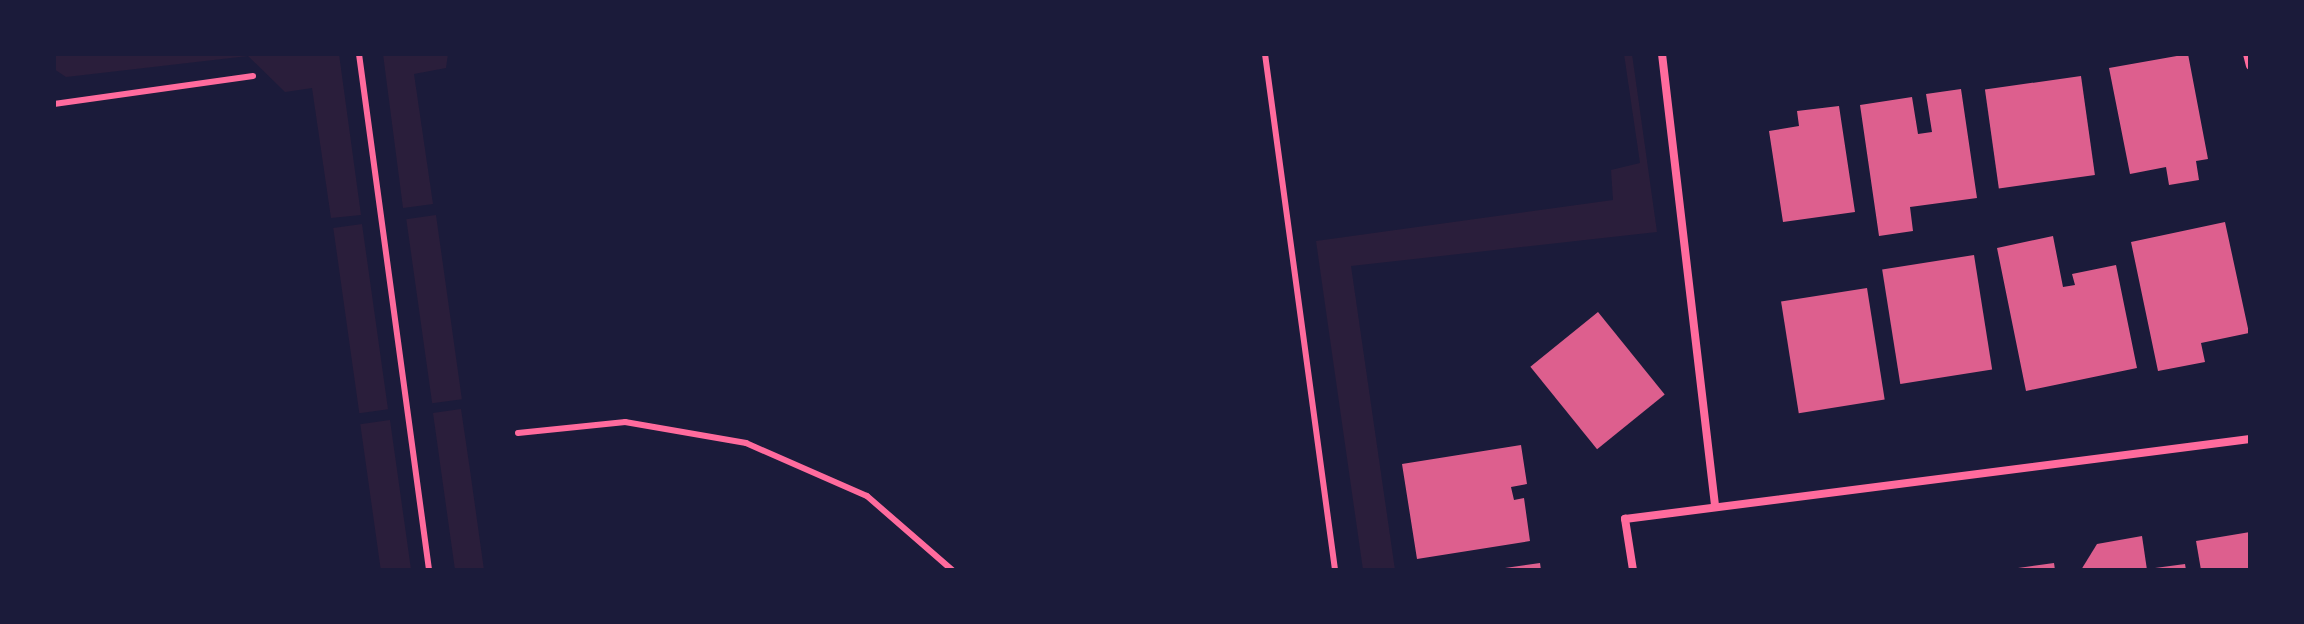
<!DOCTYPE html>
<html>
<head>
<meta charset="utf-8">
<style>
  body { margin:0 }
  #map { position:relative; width:2304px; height:624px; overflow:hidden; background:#1b1b3a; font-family:"Varela Round",sans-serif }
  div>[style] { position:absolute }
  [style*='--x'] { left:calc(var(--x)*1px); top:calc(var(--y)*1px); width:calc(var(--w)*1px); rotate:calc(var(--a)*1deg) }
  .green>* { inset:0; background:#2a1e3b; transform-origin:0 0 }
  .building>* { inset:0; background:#dd5f8e; transform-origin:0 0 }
  .service>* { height:6px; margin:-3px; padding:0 3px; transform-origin:3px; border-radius:3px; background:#ff6b9d }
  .minor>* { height:8px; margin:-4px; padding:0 4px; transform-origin:4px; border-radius:4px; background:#ff6b9d }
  span { translate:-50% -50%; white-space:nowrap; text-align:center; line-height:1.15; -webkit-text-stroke:6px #1b1b3a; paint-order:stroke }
  .frame { position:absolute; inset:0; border:56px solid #1b1b3a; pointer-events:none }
</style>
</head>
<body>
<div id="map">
  <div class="green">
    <div style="clip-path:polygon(54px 54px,339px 54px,361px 215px,331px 218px,312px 88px,285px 92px,248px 56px,66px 77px,54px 69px)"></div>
    <div style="clip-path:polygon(383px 54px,448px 54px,446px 68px,414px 74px,433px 204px,403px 208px)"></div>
    <div style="clip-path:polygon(1624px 54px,1632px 54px,1657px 232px,1351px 266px,1395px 570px,1363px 570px,1316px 241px,1613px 200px,1611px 170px,1640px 163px)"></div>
    <div style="left:436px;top:215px;width:186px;height:30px;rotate:82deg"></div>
    <div style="left:362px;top:224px;width:187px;height:29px;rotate:82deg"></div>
    <div style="clip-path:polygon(461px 409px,470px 470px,484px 570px,455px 570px,433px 413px)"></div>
    <div style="left:390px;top:420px;width:151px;height:30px;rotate:82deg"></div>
  </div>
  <div class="building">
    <div style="clip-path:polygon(2188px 54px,2208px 159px,2196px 161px,2199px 180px,2169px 185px,2166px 167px,2130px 174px,2109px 68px)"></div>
    <div style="left:2081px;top:76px;width:100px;height:97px;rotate:82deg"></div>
    <div style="clip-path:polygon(1961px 89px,1977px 198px,1910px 207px,1913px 231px,1879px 236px,1860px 105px,1912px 97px,1918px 134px,1932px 132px,1926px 94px)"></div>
    <div style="clip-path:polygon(1839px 106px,1855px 212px,1783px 222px,1769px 131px,1799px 126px,1797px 111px)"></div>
    <div style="clip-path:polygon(2225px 222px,2249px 333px,2201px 343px,2205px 362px,2158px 371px,2131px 242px)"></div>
    <div style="clip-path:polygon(2053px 236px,2063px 287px,2075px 285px,2072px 274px,2116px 265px,2137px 368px,2026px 391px,1997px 248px)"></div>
    <div style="left:1974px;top:255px;width:116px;height:93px;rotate:81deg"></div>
    <div style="left:1867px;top:288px;width:113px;height:87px;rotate:81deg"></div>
    <div style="left:1598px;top:312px;width:106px;height:87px;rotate:51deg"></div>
    <div style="clip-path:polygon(1521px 445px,1527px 484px,1511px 487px,1514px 500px,1524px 498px,1530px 541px,1417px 559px,1402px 464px)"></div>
    <div style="clip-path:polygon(2250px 532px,2250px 570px,2201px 570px,2196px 541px)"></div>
    <div style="clip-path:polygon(2142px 536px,2147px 570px,2081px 570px,2097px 544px)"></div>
    <div style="clip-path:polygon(1540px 563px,1541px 570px,1505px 570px,1505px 568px)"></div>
    <div style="clip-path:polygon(2054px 563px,2055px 570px,2018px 570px,2018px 568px)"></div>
    <div style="clip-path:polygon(2185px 564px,2186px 570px,2155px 570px,2155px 568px)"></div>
  </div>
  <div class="service">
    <div style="--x:359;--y:54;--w:521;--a:82.27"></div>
    <div style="--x:1265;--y:54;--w:521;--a:82.27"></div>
    <div style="--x:54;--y:104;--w:201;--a:-8"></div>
    <div style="--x:518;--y:433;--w:108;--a:-5.9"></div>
    <div style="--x:625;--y:422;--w:123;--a:9.8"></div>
    <div style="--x:746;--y:443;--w:132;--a:23.7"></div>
    <div style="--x:867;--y:496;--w:113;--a:41"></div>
  </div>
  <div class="minor">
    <div style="--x:1662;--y:54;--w:456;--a:83.3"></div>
    <div style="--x:2247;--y:54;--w:12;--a:76"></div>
    <div style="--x:1633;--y:570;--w:52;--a:-98.9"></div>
    <div style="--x:1625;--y:519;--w:630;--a:-7.29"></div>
  </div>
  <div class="frame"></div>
</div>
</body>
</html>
